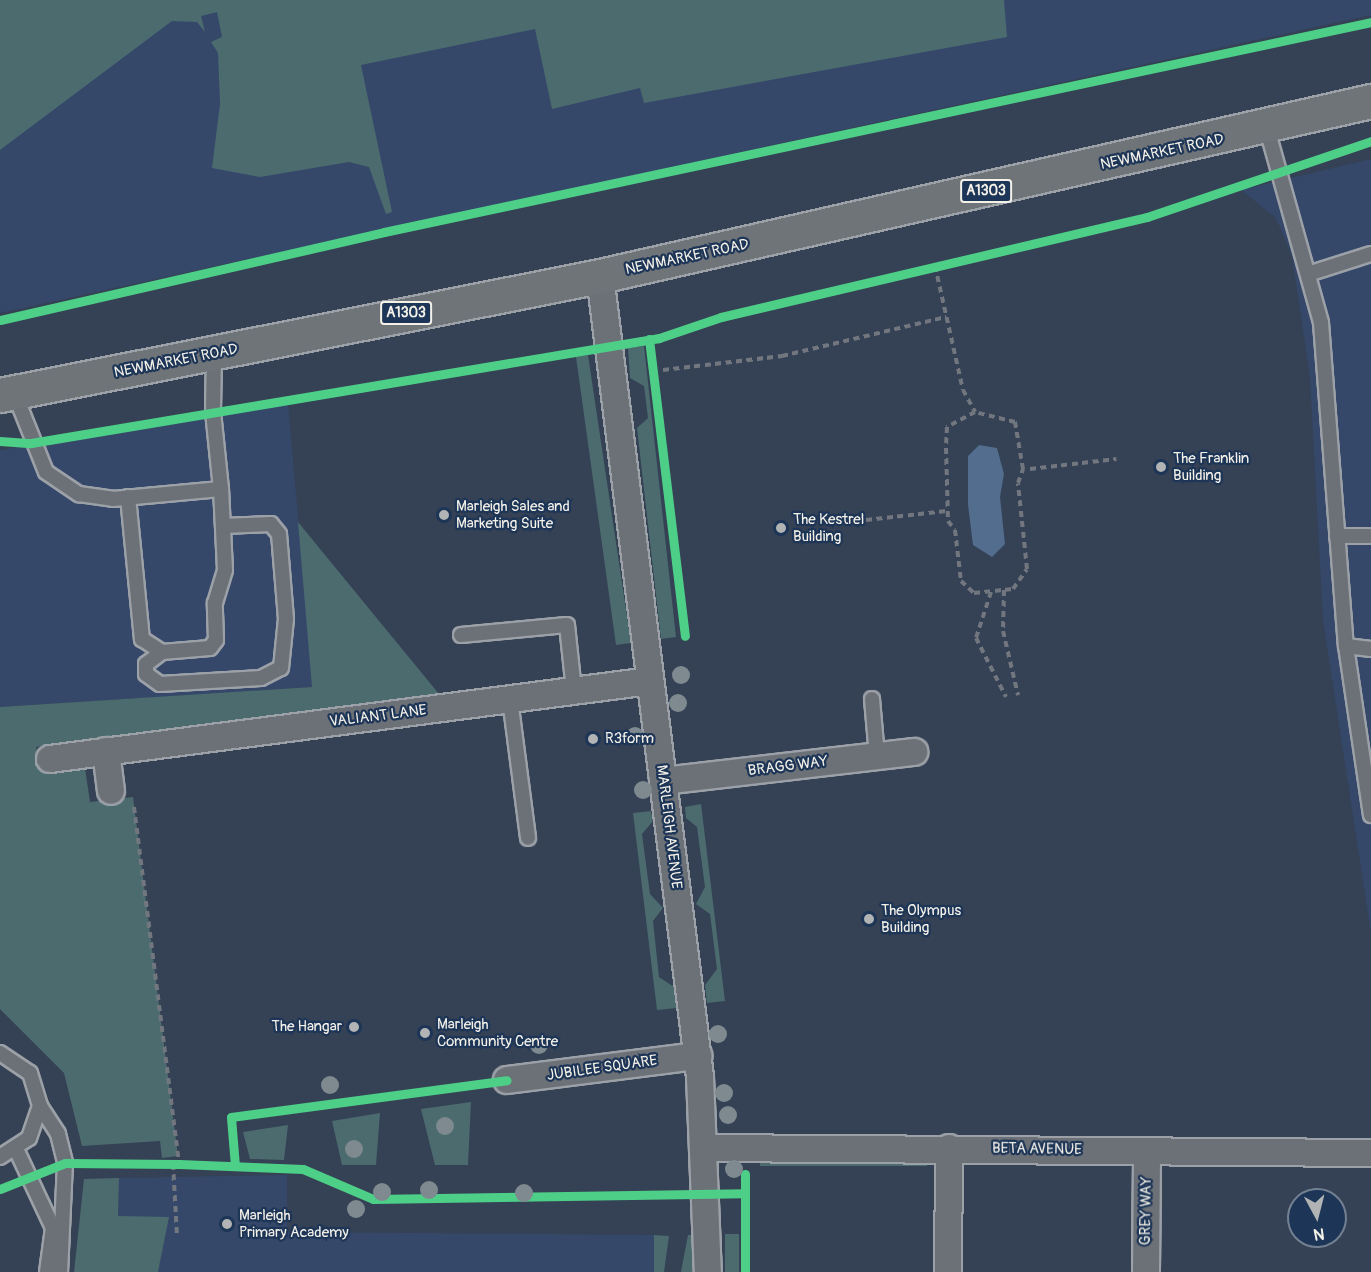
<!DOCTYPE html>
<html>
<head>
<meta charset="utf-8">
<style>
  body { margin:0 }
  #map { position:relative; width:1371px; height:1272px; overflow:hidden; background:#354154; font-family:Pangolin,sans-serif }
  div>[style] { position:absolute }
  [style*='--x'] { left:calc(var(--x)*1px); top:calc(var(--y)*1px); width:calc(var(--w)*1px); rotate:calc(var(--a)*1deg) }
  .built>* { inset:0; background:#35486a }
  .green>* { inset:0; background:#4b6b6f; transform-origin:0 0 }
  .water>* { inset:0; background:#526d8d }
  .path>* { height:4px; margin-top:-2px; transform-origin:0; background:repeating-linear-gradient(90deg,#72777f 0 6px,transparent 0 10.5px) }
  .roads { filter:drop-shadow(2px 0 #9ca1a8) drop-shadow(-2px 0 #9ca1a8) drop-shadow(0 2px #9ca1a8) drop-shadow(0 -2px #9ca1a8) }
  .lane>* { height:14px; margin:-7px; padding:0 7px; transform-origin:7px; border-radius:7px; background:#6c7077 }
  .street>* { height:26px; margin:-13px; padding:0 13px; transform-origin:13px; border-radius:13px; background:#6c7077 }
  .primary>* { height:33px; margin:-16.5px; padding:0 16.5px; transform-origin:16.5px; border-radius:16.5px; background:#6f7478 }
  .cycleway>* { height:9px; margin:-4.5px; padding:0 4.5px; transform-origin:4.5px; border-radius:4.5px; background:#4dcf88 }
  .trees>* { width:18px; height:18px; margin:-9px; border-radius:50%; background:#7e8a8f }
  .dots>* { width:16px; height:16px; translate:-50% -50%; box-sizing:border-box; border:3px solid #1d3557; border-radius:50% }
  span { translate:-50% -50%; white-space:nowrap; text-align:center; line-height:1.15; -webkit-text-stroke:4.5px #1d3557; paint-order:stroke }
  .shield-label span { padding:2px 4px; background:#1d3557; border:2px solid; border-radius:4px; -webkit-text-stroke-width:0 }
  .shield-label { font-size:14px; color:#f4f1e8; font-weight:700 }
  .street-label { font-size:15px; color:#f4f1e8 }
  .poi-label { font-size:15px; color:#f4f1e8 }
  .left { translate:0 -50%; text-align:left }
  .right { translate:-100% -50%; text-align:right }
  .north { position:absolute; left:1287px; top:1188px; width:60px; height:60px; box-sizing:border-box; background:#1d3557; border:2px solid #738091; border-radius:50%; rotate:173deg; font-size:16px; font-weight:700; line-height:24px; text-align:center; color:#f4f1e8 }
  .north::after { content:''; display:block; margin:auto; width:21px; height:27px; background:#b1b3b4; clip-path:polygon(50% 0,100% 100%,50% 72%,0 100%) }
</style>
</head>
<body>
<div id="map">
  <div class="built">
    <div style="clip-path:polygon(0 0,1371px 0,1371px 15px,0 313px)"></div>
    <div style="clip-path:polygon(1371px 159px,1371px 933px,1323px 620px,1310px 377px,1292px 256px,1276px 218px,1241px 190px)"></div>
    <div style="clip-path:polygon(288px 404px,313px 687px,0 707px,0 450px)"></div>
    <div style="clip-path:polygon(287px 1175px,287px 1232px,654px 1235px,654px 1272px,158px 1272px,168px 1217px,118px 1217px,119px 1178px)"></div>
  </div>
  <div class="green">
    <div style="clip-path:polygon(0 0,1004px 0,1007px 37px,644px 103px,640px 88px,552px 109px,535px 29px,361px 65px,392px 212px,386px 214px,369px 167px,349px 162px,260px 177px,212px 168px,220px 104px,218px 53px,211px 42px,222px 37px,217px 12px,201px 16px,205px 32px,197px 22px,172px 21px,0 150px)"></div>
    <div style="clip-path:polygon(644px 346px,676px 637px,661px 639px,637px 428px,648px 418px,644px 386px,630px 378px,628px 348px)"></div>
    <div style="clip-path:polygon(588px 355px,631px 643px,616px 645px,576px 357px)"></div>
    <div style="clip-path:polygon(298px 522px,439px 694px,36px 747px,41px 772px,85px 768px,90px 802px,133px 797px,178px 1156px,162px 1158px,160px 1141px,82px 1146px,64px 1073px,0 1009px,0 707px,312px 687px)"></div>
    <div style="clip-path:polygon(701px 804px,725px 1001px,707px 1003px,705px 985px,717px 969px,710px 914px,696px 904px,705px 887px,697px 827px,686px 818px,685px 807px)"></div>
    <div style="clip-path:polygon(651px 811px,653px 821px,642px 834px,650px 894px,663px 908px,653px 921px,659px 977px,674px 987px,677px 1008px,657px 1010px,633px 813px)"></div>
    <div style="clip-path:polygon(471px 1102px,468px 1165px,435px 1165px,421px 1109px)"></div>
    <div style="clip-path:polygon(380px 1113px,376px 1165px,342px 1165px,332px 1121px)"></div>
    <div style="clip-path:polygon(288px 1125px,284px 1160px,250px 1159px,243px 1132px)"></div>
    <div style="left:927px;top:1156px;width:10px;height:167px;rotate:90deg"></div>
    <div style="clip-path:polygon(119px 1178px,118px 1216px,169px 1217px,158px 1272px,74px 1272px,84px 1179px)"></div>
    <div style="left:725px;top:1234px;width:14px;height:38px"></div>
    <div style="clip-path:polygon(654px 1235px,669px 1236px,664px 1272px,654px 1272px)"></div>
    <div style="clip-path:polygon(688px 1235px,694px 1235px,694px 1272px,681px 1272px)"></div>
  </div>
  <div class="water">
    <div style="clip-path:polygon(979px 445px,997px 448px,1004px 474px,1000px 497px,1005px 544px,992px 557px,973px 545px,968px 505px,968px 456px)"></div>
  </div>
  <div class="path">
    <div style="--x:935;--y:266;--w:127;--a:77.3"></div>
    <div style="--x:963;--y:390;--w:25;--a:61"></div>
    <div style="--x:975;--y:412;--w:32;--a:152"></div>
    <div style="--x:947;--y:427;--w:21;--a:93"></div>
    <div style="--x:946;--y:448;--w:73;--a:88.4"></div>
    <div style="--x:948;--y:521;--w:11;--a:52"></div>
    <div style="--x:955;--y:530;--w:51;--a:83.3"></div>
    <div style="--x:961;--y:581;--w:18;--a:43"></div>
    <div style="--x:974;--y:593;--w:39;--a:-6"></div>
    <div style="--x:1013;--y:589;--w:24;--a:-55"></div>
    <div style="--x:1027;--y:569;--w:86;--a:-96"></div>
    <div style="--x:1018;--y:483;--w:15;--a:-70"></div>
    <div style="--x:1023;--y:469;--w:48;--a:-99.7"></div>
    <div style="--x:1015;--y:422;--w:41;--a:-166"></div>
    <div style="--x:663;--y:370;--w:120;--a:-6.7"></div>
    <div style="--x:782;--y:356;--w:169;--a:-13.4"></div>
    <div style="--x:1030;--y:469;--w:87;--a:-6.6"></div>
    <div style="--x:866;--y:520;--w:81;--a:-6.3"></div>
    <div style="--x:1004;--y:590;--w:41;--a:91.4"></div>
    <div style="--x:1003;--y:631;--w:66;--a:76.8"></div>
    <div style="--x:991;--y:592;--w:48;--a:108.1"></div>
    <div style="--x:976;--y:638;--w:66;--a:63"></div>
    <div style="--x:134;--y:807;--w:360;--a:82.8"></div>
    <div style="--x:173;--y:1164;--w:71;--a:86.8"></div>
  </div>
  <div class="roads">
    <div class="lane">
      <div style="--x:1267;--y:129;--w:201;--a:74.4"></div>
      <div style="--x:1321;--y:323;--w:324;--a:85.6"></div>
      <div style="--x:1346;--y:646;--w:171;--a:81.6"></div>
      <div style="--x:1311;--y:273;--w:63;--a:-17.6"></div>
      <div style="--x:14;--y:392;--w:86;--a:68.2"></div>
      <div style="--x:46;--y:472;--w:40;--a:34"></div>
      <div style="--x:79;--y:494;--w:34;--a:8"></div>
      <div style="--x:113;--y:499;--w:108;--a:-5.3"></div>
      <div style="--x:221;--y:489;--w:78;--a:-95.9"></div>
      <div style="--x:213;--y:411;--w:55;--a:-89"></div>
      <div style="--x:128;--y:497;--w:143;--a:84.4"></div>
      <div style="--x:142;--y:639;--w:24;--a:33"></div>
      <div style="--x:162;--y:652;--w:48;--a:-4.8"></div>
      <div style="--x:210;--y:648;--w:10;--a:-53"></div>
      <div style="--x:216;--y:640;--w:37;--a:-92"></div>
      <div style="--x:215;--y:603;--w:34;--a:-73"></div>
      <div style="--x:225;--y:570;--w:81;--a:-92.8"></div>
      <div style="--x:1337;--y:536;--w:34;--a:0"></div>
      <div style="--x:461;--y:635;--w:106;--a:-5.4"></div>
      <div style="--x:567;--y:625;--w:65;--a:83.9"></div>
      <div style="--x:1346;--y:646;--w:25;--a:7"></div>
      <div style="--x:162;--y:652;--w:20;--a:143"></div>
      <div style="--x:146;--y:664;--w:10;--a:90"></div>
      <div style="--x:146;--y:674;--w:17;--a:36"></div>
      <div style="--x:160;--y:684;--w:101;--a:-3.4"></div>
      <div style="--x:261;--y:678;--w:22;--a:-27"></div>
      <div style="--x:281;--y:668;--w:49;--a:-84.2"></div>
      <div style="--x:286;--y:619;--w:85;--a:-94.7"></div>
      <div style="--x:279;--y:534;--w:13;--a:-129"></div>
      <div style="--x:271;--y:524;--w:47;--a:177.6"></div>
      <div style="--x:510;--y:699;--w:140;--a:82.6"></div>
      <div style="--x:872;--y:699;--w:57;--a:85"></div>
      <div style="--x:0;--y:1053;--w:36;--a:34"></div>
      <div style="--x:30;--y:1073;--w:34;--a:73"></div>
      <div style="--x:40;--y:1106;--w:34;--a:109"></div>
      <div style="--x:29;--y:1138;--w:35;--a:147"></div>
      <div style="--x:40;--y:1106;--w:33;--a:57"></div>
      <div style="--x:58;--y:1134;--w:30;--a:76"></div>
      <div style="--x:65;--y:1163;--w:109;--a:92.6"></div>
      <div style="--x:16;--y:1149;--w:87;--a:64.9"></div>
      <div style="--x:53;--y:1228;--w:44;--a:97.8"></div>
    </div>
    <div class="street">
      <div style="--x:600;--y:276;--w:807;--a:82.88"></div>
      <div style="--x:700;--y:1077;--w:195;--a:87.7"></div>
      <div style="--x:106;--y:751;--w:40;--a:82.9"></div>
      <div style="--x:50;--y:759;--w:605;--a:-7.41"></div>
      <div style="--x:663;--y:781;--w:253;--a:-6.6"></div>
      <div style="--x:507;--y:1080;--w:193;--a:-7.2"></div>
      <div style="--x:704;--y:1148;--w:667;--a:0.43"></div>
      <div style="--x:948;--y:1272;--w:124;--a:-89.5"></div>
      <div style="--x:1146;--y:1272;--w:121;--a:-89.5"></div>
    </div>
    <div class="primary">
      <div style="--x:0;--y:395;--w:612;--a:-11.22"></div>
      <div style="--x:600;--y:276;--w:791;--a:-12.79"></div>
    </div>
  </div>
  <div class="cycleway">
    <div style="--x:0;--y:320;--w:394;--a:-12.9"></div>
    <div style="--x:384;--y:232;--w:1009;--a:-12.01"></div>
    <div style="--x:649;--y:339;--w:299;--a:83.1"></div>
    <div style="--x:0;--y:441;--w:31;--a:4"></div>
    <div style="--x:31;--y:443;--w:637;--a:-9.49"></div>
    <div style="--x:659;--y:338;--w:65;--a:-18.7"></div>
    <div style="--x:721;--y:317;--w:438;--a:-13.2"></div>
    <div style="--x:1147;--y:217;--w:237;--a:-18.7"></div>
    <div style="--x:235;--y:1166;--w:49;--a:-94.7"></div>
    <div style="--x:231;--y:1117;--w:278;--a:-7.6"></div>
    <div style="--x:0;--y:1189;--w:70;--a:-21.8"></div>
    <div style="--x:65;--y:1163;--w:114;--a:0.5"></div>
    <div style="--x:179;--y:1164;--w:124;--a:2.3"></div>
    <div style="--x:303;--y:1169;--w:76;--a:23.2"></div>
    <div style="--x:373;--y:1199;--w:372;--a:-0.9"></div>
    <div style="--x:745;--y:1272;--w:98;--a:-90"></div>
  </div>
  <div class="trees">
    <div style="left:681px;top:675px"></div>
    <div style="left:678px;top:703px"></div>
    <div style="left:635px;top:736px"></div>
    <div style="left:643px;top:790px"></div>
    <div style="left:718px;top:1034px"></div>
    <div style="left:539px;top:1045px"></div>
    <div style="left:330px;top:1085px"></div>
    <div style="left:724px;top:1093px"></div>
    <div style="left:728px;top:1115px"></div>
    <div style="left:445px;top:1126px"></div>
    <div style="left:354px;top:1149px"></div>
    <div style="left:734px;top:1169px"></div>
    <div style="left:429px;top:1190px"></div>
    <div style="left:382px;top:1192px"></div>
    <div style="left:524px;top:1193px"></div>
    <div style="left:356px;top:1209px"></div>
  </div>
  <div class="dots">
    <div style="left:1161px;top:467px;background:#b1b3b4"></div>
    <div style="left:444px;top:515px;background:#b1b3b4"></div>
    <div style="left:781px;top:528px;background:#b1b3b4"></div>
    <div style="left:593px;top:739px;background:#b1b3b4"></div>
    <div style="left:869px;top:919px;background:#b1b3b4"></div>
    <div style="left:354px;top:1027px;background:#b1b3b4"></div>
    <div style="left:425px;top:1033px;background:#b1b3b4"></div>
    <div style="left:227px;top:1224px;background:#b1b3b4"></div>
  </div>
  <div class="shield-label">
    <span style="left:986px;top:191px">A1303</span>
    <span style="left:406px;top:313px">A1303</span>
  </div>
  <div class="street-label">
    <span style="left:1162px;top:152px;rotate:-12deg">NEWMARKET ROAD</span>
    <span style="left:687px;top:257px;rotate:-12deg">NEWMARKET ROAD</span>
    <span style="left:176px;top:361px;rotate:-11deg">NEWMARKET ROAD</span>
    <span style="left:378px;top:716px;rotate:-7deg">VALIANT LANE</span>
    <span style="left:788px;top:766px;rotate:-7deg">BRAGG WAY</span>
    <span style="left:669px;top:827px;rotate:83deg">MARLEIGH AVENUE</span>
    <span style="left:602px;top:1068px;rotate:-8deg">JUBILEE SQUARE</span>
    <span style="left:1037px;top:1149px;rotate:1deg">BETA AVENUE</span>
    <span style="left:1146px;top:1211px;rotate:-89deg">GREY WAY</span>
  </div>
  <div class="poi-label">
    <span class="left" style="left:1173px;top:467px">The Franklin<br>Building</span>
    <span class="left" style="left:456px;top:515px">Marleigh Sales and<br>Marketing Suite</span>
    <span class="left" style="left:793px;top:528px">The Kestrel<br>Building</span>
    <span class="left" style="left:605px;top:739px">R3form</span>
    <span class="left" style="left:881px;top:919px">The Olympus<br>Building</span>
    <span class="left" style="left:437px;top:1033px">Marleigh<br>Community Centre</span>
    <span class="right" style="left:342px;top:1027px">The Hangar</span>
    <span class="left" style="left:239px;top:1224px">Marleigh<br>Primary Academy</span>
  </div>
  <div class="north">N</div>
</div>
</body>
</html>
